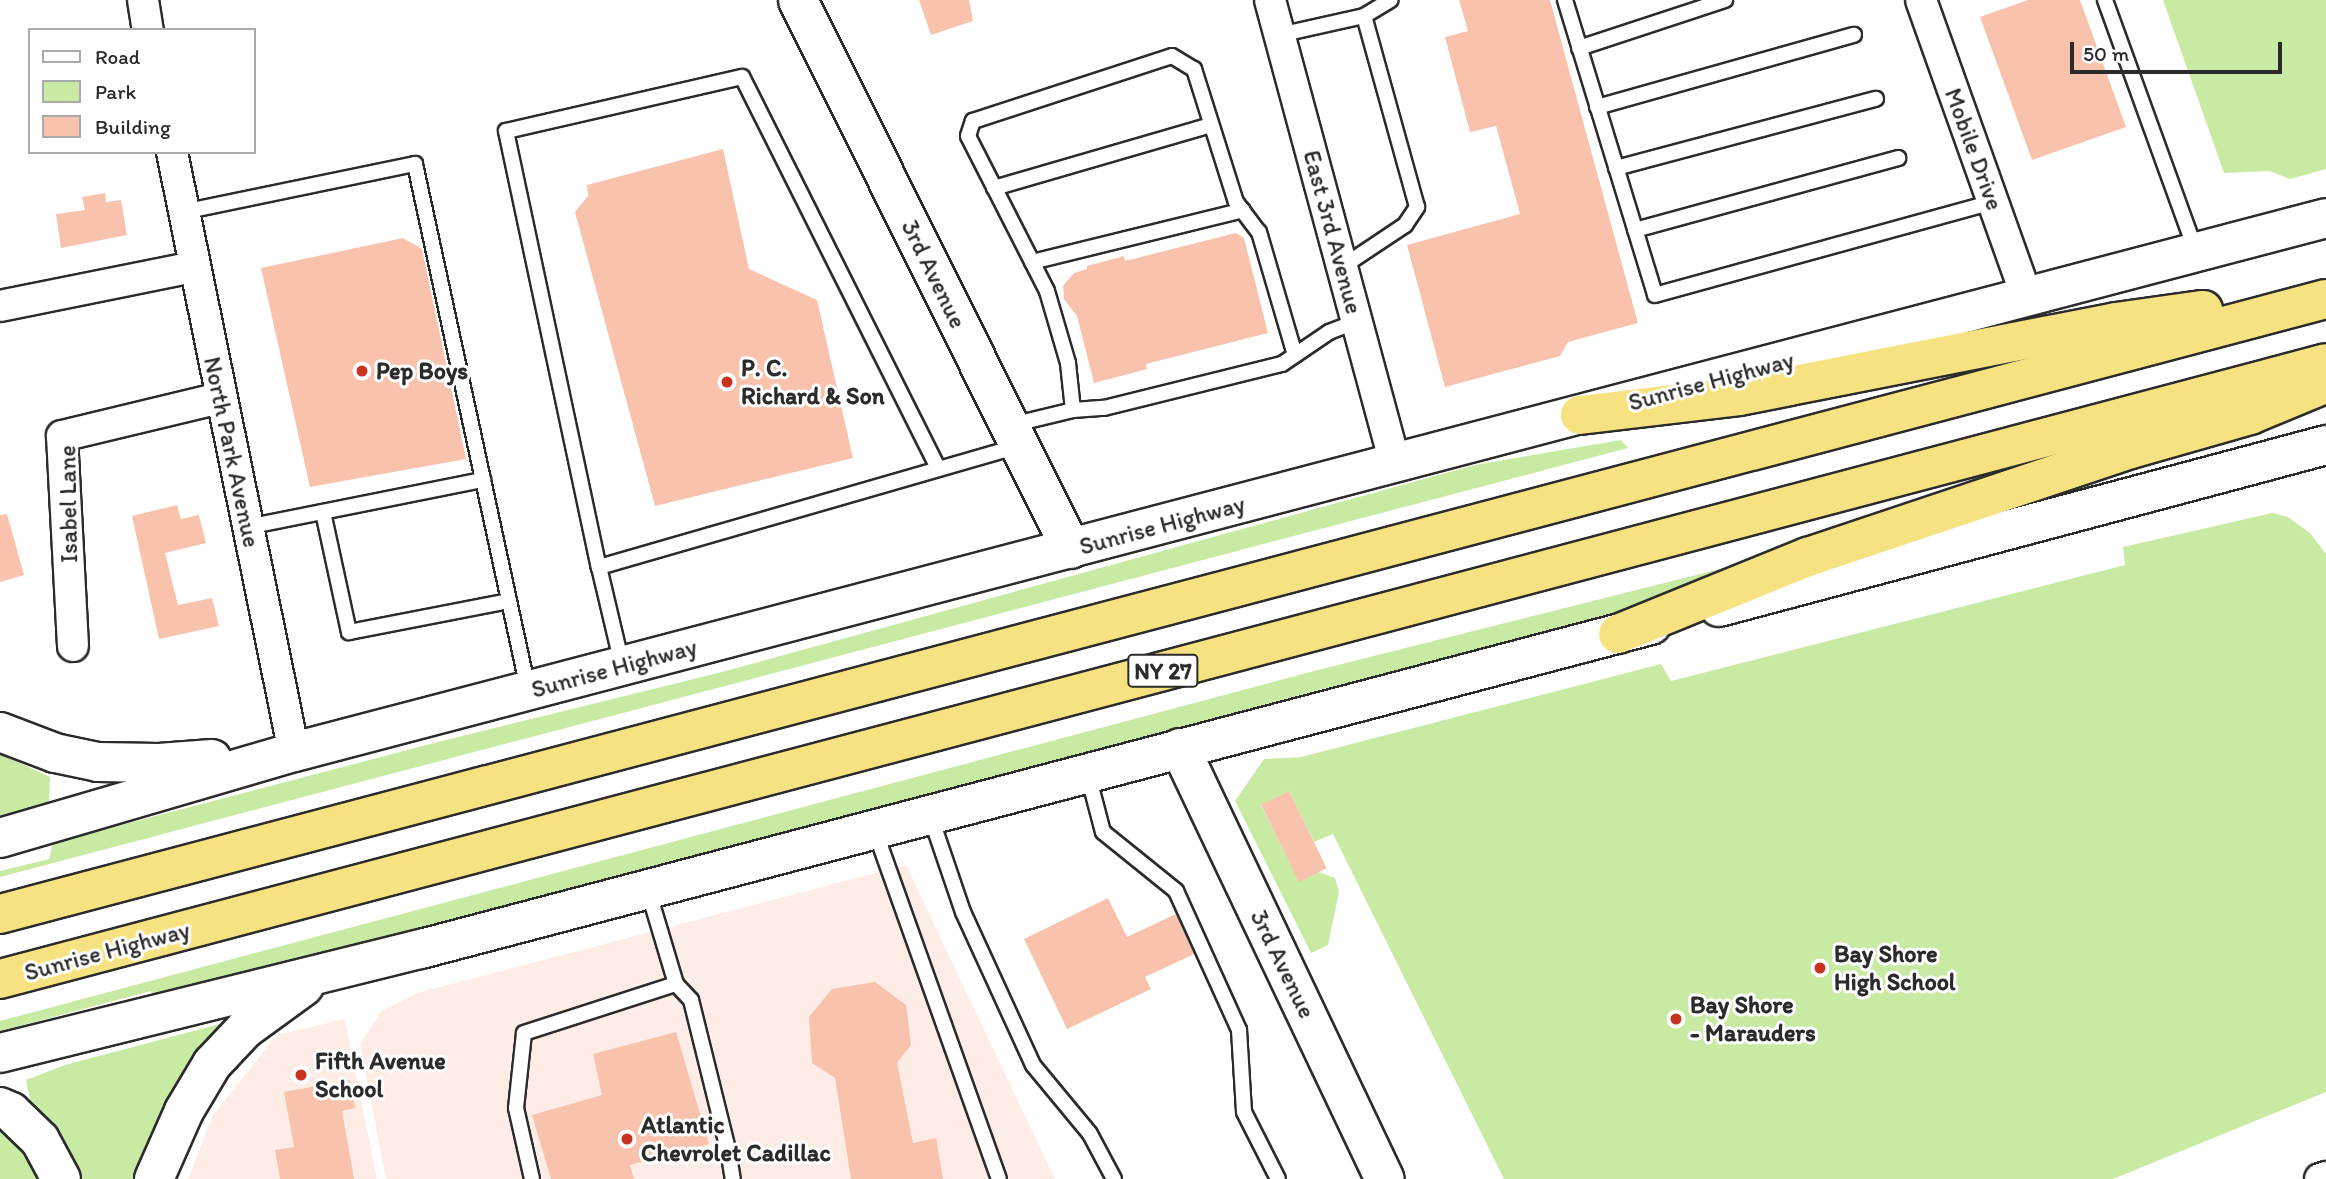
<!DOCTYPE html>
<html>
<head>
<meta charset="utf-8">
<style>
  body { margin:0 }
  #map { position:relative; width:2326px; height:1179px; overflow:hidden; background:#fff; font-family:Itim,sans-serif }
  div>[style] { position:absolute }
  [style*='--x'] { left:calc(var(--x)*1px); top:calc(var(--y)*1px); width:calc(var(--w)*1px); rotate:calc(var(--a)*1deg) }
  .built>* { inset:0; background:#fdede6 }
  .green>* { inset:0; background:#c8eaa3 }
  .building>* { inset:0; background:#f9c2ad; transform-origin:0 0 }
  .roads { filter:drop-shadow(2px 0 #2b2b2b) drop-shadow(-2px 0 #2b2b2b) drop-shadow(0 2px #2b2b2b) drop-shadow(0 -2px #2b2b2b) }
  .lane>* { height:14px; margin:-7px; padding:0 7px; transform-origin:7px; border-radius:7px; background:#fff }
  .street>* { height:30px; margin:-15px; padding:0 15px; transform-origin:15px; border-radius:15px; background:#fff }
  .secondary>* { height:38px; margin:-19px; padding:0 19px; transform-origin:19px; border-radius:19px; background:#fff }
  .highway>* { height:38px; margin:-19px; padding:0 19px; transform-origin:19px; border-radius:19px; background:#f7e281 }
  .dots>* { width:19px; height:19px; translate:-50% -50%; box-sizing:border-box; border:4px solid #fff; border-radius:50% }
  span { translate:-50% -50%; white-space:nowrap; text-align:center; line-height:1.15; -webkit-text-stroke:6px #fff; paint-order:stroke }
  .shield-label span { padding:2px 5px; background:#fff; border:2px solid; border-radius:5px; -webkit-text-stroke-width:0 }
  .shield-label { font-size:23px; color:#2b2b2b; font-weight:700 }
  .street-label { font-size:24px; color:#2b2b2b }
  .poi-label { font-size:24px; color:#2b2b2b; font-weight:700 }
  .left { translate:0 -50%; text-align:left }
  .legend { position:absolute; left:28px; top:28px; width:228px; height:126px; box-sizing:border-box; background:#fff; border:2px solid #aaa; margin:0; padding:9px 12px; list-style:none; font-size:21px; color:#2b2b2b }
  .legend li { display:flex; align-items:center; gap:14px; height:35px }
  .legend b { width:35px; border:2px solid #aaa }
  .scale { position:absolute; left:2070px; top:42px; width:212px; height:32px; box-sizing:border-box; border:4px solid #2b2b2b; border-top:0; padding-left:9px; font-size:21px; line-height:24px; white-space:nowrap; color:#2b2b2b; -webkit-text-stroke:5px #fff; paint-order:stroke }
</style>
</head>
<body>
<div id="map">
  <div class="built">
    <div style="clip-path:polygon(906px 865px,1055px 1179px,386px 1179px,360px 1045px,381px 1011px,417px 993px)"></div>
    <div style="clip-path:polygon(345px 1019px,377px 1179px,188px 1179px,213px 1115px,277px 1035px)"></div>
  </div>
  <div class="green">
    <div style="clip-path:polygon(2163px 0,2326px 0,2326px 169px,2290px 179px,2269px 171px,2224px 173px)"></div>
    <div style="clip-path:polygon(1621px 440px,1628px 448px,0 877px,0 871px,49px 859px,53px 843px,442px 741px,726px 671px,1475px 465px)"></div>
    <div style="clip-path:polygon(2272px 513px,2288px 517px,2310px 533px,2326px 554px,2326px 1092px,2113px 1179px,1504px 1179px,1333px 834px,1314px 842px,1289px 791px,1261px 805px,1299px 881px,1318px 872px,1335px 878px,1339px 892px,1328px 945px,1311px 953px,1235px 801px,1264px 759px,1301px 757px,1661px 664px,1671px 681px,2125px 565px,2123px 547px)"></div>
    <div style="clip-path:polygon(1720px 569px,1721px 579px,1613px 616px,1311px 692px,155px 1003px,151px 991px,0 1031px,0 1021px,1314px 671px)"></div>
    <div style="clip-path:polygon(0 754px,50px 777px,49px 802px,0 821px)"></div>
    <div style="clip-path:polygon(231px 1021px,137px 1179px,76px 1179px,32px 1110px,26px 1080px,65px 1065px)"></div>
    <div style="clip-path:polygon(0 1130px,29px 1151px,44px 1179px,0 1179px)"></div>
  </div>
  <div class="building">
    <div style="clip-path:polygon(919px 0,969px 0,973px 21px,931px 35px)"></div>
    <div style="clip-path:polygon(1459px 0,1550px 0,1638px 323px,1568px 342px,1560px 356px,1445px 387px,1407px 245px,1520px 214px,1496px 126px,1470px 132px,1445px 37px,1468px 31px)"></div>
    <div style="clip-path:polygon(2028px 0,2080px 0,2126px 127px,2032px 160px,1980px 17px)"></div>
    <div style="clip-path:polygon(723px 149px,749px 269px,817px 300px,853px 458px,655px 506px,575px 212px,588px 196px,587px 185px)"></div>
    <div style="clip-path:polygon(105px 193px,106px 202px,121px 200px,127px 235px,61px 248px,56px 214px,85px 210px,82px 197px)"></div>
    <div style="clip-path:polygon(1236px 233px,1244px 238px,1268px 333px,1146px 364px,1147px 369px,1094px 383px,1077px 316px,1064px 299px,1063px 286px,1074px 273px,1087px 269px,1087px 266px,1124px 256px,1125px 261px)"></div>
    <div style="clip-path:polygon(403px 238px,422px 249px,466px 459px,310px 487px,261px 268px)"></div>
    <div style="clip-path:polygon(177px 505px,181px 519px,199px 515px,206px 543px,165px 553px,178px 605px,212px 598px,219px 626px,159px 639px,132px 516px)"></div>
    <div style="clip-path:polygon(7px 514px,24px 575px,0 582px,0 515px)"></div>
    <div style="left:1289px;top:791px;width:86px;height:31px;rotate:64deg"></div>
    <div style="clip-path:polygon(1108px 898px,1127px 937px,1176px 914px,1194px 954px,1145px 977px,1151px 989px,1067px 1029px,1024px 939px)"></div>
    <div style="clip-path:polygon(875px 982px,906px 1005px,911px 1045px,897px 1063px,913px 1143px,936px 1138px,943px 1179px,851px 1179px,835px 1078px,812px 1063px,809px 1017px,832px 989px)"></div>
    <div style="clip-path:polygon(676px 1032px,709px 1144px,630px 1165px,634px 1179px,551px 1179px,532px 1115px,602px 1095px,593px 1054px)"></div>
    <div style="clip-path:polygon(350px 1080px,355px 1108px,342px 1111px,354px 1179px,280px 1179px,275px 1150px,294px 1147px,284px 1092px)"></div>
  </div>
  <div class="roads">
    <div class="lane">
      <div style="--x:1565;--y:0;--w:308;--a:73"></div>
      <div style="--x:1655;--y:295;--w:351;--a:-15.4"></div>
      <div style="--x:2105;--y:0;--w:267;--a:70.1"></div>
      <div style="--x:1279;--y:35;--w:87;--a:-12.6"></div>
      <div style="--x:1579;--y:48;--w:154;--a:-18.2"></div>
      <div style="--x:1597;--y:107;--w:267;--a:-15.7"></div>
      <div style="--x:1616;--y:168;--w:269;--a:-14.9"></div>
      <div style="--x:994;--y:188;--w:226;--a:-16.2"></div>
      <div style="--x:183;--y:212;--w:237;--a:-11.7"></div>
      <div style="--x:415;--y:164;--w:537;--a:77.85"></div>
      <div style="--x:1635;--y:230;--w:273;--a:-15.3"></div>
      <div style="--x:1032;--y:262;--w:217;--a:-13.8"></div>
      <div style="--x:1342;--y:267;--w:76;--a:-33.7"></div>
      <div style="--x:1405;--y:225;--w:22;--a:-56"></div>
      <div style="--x:1417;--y:207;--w:198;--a:-105.5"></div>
      <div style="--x:1364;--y:16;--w:31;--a:-31"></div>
      <div style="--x:1073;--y:410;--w:47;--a:-96.1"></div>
      <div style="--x:1068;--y:363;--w:75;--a:-106.3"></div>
      <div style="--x:1047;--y:291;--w:174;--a:-117"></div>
      <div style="--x:968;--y:136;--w:16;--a:-72"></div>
      <div style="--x:973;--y:121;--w:209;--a:-18.1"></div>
      <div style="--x:1172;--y:56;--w:26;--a:31"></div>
      <div style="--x:1194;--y:69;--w:139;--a:72.5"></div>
      <div style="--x:1236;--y:202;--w:38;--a:53"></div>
      <div style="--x:1259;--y:232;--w:128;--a:73.7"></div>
      <div style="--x:1011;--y:425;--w:64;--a:-13.6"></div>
      <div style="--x:1073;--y:410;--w:31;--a:-4"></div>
      <div style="--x:1104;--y:408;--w:183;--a:-13.9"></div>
      <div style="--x:1282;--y:364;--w:57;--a:-34.2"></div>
      <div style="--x:1329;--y:332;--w:30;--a:-21"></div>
      <div style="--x:938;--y:468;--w:437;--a:-116.6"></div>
      <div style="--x:742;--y:77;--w:242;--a:167.1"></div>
      <div style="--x:506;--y:131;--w:446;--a:78"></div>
      <div style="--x:599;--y:567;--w:436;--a:-16.1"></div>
      <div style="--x:323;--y:512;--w:123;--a:77.8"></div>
      <div style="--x:349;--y:632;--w:163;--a:-11"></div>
      <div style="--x:247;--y:527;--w:241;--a:-11.3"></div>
      <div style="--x:599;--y:567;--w:100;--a:76.7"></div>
      <div style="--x:1088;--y:775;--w:59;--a:75.3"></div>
      <div style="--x:1103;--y:832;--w:94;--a:38.9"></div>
      <div style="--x:1176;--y:891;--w:153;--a:65.6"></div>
      <div style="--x:1239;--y:1030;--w:82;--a:86.5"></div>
      <div style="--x:1244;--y:1112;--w:75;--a:63.1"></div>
      <div style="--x:930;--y:815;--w:102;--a:71.2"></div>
      <div style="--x:963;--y:912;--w:168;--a:65.4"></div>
      <div style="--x:1033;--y:1065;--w:89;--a:50.4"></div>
      <div style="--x:1090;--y:1134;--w:51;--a:61.9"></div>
      <div style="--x:875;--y:831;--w:369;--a:70.4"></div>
      <div style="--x:676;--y:984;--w:22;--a:47"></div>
      <div style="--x:691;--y:1000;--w:154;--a:76.1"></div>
      <div style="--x:728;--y:1149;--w:30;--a:81"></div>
      <div style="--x:532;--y:1179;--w:73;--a:-102.7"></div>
      <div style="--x:516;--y:1108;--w:75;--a:-83.9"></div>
      <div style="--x:524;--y:1033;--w:160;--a:-17.9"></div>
      <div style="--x:676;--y:984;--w:98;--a:-106.6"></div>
    </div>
    <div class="street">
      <div style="--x:143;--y:0;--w:30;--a:81"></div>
      <div style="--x:1270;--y:0;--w:481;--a:74.9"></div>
      <div style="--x:1921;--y:0;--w:315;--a:70.4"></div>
      <div style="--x:172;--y:152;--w:612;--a:78.51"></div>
      <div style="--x:0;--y:306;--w:197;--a:-11.4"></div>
      <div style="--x:73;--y:646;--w:210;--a:-93"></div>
      <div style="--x:62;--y:436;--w:163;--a:-13.5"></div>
      <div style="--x:2320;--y:1179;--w:6;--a:-18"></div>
    </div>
    <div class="secondary">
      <div style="--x:798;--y:0;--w:613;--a:63.56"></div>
      <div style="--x:1719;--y:607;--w:628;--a:-14.94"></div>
      <div style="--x:0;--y:732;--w:59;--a:20.9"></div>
      <div style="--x:55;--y:753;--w:44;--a:11.8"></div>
      <div style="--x:98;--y:762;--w:61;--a:0.9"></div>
      <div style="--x:159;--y:763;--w:53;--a:-4.3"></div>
      <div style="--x:1180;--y:748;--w:477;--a:64.6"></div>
      <div style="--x:0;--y:838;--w:306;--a:-16.3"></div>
      <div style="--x:294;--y:752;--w:2101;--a:-14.72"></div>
      <div style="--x:0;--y:1053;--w:434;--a:-13.9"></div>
      <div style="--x:421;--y:949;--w:1272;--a:-14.76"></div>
      <div style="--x:0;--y:1107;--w:12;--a:24"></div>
      <div style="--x:11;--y:1112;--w:40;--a:44"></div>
      <div style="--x:40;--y:1140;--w:44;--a:61.7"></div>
      <div style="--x:154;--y:1179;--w:74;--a:-66.2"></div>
      <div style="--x:184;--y:1111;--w:55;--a:-59.2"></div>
      <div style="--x:212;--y:1064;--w:48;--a:-46.7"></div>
      <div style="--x:245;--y:1029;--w:73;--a:-36.1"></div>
    </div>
    <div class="highway">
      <div style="--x:1580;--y:415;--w:160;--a:-6.8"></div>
      <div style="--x:1739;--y:396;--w:384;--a:-11.1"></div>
      <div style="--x:2116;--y:322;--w:88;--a:-7.9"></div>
      <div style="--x:1618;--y:634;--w:205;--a:-22.1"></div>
      <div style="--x:1808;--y:557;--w:341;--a:-18.5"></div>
      <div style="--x:2131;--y:449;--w:124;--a:-15.9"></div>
      <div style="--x:2250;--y:415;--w:81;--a:-22.5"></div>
      <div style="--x:0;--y:914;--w:2406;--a:-14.81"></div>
      <div style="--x:0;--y:979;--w:2406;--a:-14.83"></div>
    </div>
  </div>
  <div class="dots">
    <div style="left:362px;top:371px;background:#c8321e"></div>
    <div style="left:727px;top:382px;background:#c8321e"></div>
    <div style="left:1820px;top:968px;background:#c8321e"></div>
    <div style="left:1676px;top:1019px;background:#c8321e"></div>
    <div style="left:301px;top:1075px;background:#c8321e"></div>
    <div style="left:627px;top:1139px;background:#c8321e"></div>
  </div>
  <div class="shield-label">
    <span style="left:1163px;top:671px">NY 27</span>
  </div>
  <div class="street-label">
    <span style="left:1974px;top:149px;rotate:70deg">Mobile Drive</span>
    <span style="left:1333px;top:232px;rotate:75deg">East 3rd Avenue</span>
    <span style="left:934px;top:274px;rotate:64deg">3rd Avenue</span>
    <span style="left:1711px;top:381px;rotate:-15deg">Sunrise Highway</span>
    <span style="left:232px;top:452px;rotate:78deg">North Park Avenue</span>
    <span style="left:68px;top:504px;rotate:-91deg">Isabel Lane</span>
    <span style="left:1162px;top:525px;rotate:-15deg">Sunrise Highway</span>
    <span style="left:614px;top:668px;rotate:-15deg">Sunrise Highway</span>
    <span style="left:107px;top:951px;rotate:-15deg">Sunrise Highway</span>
    <span style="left:1283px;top:964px;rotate:64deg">3rd Avenue</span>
  </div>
  <div class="poi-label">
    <span class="left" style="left:741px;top:382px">P. C.<br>Richard &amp; Son</span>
    <span class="left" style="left:376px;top:371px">Pep Boys</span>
    <span class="left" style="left:1834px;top:968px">Bay Shore<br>High School</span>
    <span class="left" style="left:1690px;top:1019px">Bay Shore<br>- Marauders</span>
    <span class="left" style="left:315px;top:1075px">Fifth Avenue<br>School</span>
    <span class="left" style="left:641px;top:1139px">Atlantic<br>Chevrolet Cadillac</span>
  </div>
  <ul class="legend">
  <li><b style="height:9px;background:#fff"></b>Road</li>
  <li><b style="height:19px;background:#c8eaa3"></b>Park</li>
  <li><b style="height:19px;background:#f9c2ad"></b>Building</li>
  </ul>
  <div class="scale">50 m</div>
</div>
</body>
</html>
